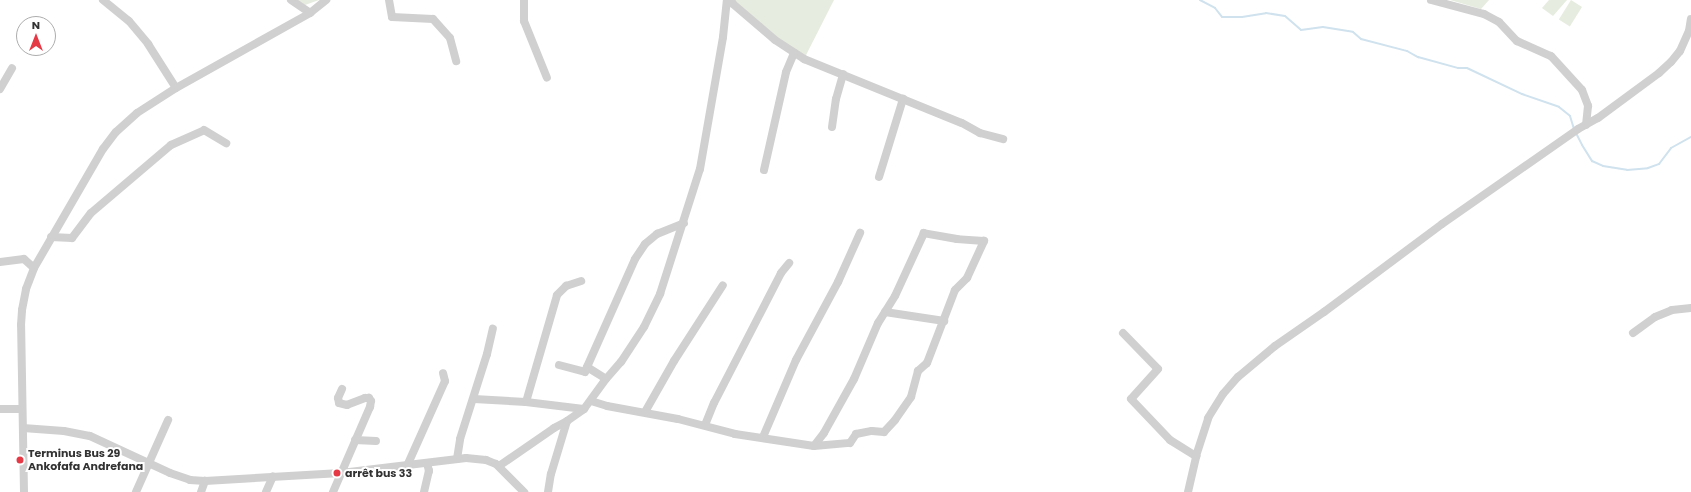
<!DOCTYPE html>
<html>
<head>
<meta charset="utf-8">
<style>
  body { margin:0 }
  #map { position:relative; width:1691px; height:492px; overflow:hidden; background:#fff; font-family:Poppins,sans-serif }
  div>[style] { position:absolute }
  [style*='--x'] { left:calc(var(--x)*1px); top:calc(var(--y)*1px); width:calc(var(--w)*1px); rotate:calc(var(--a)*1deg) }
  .green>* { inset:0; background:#e6ecdf; transform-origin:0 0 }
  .stream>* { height:2px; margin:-1px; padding:0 1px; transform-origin:1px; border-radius:1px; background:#cfe2ee }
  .minor>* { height:8px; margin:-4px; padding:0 4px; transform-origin:4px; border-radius:4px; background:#d0d0d0 }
  .dots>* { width:11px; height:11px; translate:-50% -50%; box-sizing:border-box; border:2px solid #fff; border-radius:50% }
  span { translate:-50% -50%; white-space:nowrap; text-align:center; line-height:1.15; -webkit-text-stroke:4px #fff; paint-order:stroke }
  .poi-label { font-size:11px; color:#333; font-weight:700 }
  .left { translate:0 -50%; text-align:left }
  .north { position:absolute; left:16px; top:16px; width:40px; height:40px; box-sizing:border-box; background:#fff; border:1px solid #adadad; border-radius:50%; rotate:0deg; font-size:11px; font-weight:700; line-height:16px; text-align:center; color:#333 }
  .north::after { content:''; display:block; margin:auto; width:14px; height:18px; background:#e63946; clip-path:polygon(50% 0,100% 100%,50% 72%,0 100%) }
</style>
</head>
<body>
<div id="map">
  <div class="green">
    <div style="clip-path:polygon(297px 0,319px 0,305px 5px)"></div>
    <div style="clip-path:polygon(731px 0,834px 0,804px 59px)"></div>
    <div style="clip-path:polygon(1450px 0,1489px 0,1481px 9px)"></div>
    <div style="clip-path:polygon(1549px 0,1567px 0,1553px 16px,1542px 8px)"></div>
    <div style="left:1571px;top:0;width:13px;height:23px;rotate:32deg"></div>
  </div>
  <div class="stream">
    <div style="--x:1200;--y:0;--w:17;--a:28"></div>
    <div style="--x:1215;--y:8;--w:11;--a:52"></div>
    <div style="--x:1222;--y:17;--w:20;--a:0"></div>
    <div style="--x:1242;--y:17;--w:24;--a:-9"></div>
    <div style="--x:1266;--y:13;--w:19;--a:9"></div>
    <div style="--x:1285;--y:16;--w:21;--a:41"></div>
    <div style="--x:1301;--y:30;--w:22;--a:-8"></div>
    <div style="--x:1323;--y:27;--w:30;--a:9"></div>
    <div style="--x:1353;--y:32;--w:11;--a:41"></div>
    <div style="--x:1361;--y:39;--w:48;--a:14.6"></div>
    <div style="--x:1407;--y:51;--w:13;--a:29"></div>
    <div style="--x:1418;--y:57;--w:41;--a:15.4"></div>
    <div style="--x:1458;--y:68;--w:9;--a:0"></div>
    <div style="--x:1467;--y:68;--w:61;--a:25.3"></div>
    <div style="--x:1522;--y:94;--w:39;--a:19"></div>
    <div style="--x:1559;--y:107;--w:14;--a:39"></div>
    <div style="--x:1570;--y:116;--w:14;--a:73"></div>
    <div style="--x:1576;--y:133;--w:13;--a:63"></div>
    <div style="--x:1582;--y:145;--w:19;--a:58"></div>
    <div style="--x:1592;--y:161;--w:12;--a:24"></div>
    <div style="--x:1603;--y:166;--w:24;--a:9"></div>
    <div style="--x:1627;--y:170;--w:21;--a:-5"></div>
    <div style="--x:1648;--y:168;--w:12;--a:-20"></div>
    <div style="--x:1659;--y:164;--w:20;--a:-53"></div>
    <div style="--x:1671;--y:148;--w:23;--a:-29"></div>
  </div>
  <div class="minor">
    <div style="--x:103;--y:0;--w:33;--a:39"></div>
    <div style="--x:129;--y:21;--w:30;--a:50"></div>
    <div style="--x:148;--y:44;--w:52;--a:57.5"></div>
    <div style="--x:291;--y:0;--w:23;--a:34"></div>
    <div style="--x:389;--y:0;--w:17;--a:80"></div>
    <div style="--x:392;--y:17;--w:41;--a:2.8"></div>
    <div style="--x:433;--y:19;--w:25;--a:48"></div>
    <div style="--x:450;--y:38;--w:24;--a:75"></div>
    <div style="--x:524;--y:0;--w:21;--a:90"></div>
    <div style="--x:524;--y:21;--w:61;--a:68"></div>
    <div style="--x:731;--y:0;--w:4;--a:63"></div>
    <div style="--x:733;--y:4;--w:55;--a:40.6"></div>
    <div style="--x:775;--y:40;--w:35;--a:33"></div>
    <div style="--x:804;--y:59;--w:170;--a:22.1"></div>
    <div style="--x:962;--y:123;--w:21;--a:29"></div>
    <div style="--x:980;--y:133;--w:24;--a:15"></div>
    <div style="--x:1431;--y:0;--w:55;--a:14.8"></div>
    <div style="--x:1484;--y:14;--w:17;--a:28"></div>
    <div style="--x:1499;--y:22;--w:26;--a:47"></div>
    <div style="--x:1517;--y:41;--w:37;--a:24"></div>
    <div style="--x:1551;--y:56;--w:46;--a:47.6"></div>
    <div style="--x:1582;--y:90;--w:17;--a:69"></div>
    <div style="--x:1588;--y:106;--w:19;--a:96"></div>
    <div style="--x:0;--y:89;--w:24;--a:-60"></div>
    <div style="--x:832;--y:127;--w:28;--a:-82"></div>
    <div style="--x:836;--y:99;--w:26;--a:-74"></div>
    <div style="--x:764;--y:170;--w:100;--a:-77.3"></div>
    <div style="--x:786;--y:72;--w:21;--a:-67"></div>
    <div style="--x:879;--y:177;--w:82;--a:-72.9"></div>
    <div style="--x:51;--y:237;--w:21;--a:3"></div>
    <div style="--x:72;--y:238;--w:31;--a:-53"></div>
    <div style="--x:91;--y:213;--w:105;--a:-40.4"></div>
    <div style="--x:171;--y:145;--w:36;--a:-24"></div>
    <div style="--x:204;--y:130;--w:26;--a:31"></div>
    <div style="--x:0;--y:262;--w:24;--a:-7"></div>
    <div style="--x:24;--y:259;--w:13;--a:42"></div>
    <div style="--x:885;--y:312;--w:60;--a:8.7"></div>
    <div style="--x:1123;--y:333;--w:50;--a:45.8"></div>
    <div style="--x:1158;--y:369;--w:40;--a:132"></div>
    <div style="--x:1131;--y:399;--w:57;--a:46.4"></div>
    <div style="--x:1170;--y:440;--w:31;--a:32"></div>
    <div style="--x:1633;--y:333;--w:27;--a:-36"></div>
    <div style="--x:1655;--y:317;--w:18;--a:-22"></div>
    <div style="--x:1672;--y:310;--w:19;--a:-6"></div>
    <div style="--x:559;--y:365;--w:27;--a:15"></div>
    <div style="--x:585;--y:372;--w:5;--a:-68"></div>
    <div style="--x:587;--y:367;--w:22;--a:32"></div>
    <div style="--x:587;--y:367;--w:118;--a:-66"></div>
    <div style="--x:635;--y:259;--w:18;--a:-56"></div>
    <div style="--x:645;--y:244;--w:16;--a:-40"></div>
    <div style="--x:657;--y:234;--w:29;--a:-22"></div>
    <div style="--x:474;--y:399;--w:52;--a:3.3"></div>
    <div style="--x:526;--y:402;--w:58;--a:6.9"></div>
    <div style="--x:591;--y:401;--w:17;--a:17"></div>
    <div style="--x:607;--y:406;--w:72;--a:10.4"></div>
    <div style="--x:678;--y:419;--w:59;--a:14.7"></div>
    <div style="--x:735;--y:434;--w:80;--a:8.6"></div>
    <div style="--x:814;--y:446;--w:36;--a:-5"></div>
    <div style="--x:850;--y:443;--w:11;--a:-56"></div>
    <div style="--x:856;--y:434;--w:16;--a:-11"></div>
    <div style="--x:872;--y:431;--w:12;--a:5"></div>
    <div style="--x:884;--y:432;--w:16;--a:-47"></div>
    <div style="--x:895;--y:420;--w:28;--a:-55"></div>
    <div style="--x:911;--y:397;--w:27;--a:-75"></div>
    <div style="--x:918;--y:371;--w:12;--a:-42"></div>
    <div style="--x:927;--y:363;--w:78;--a:-69"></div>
    <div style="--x:955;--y:290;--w:17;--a:-45"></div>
    <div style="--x:967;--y:278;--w:41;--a:-65.3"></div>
    <div style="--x:984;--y:241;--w:27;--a:-176"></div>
    <div style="--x:957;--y:239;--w:34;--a:-170"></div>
    <div style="--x:924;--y:233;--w:69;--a:114.7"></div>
    <div style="--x:895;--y:296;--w:32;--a:122"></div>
    <div style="--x:878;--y:323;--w:61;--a:113.2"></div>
    <div style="--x:854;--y:379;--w:62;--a:119.1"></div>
    <div style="--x:824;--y:433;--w:16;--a:128"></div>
    <div style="--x:526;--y:402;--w:111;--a:-73.8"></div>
    <div style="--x:557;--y:295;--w:13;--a:-45"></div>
    <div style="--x:566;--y:286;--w:16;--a:-18"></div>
    <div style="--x:0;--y:409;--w:22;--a:0"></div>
    <div style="--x:645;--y:412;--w:59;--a:-60.4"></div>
    <div style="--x:674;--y:361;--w:90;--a:-57.2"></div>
    <div style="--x:705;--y:425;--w:24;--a:-68"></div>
    <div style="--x:714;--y:403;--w:146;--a:-62.7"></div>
    <div style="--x:781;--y:273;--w:13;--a:-51"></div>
    <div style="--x:23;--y:428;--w:41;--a:4.2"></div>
    <div style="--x:64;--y:431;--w:26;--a:11"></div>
    <div style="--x:90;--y:436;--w:88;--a:24.8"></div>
    <div style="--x:170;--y:473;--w:21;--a:19"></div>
    <div style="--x:190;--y:480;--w:15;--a:4"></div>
    <div style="--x:205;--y:481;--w:136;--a:-3.4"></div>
    <div style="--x:341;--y:473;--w:126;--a:-6.8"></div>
    <div style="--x:466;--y:458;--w:20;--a:6"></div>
    <div style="--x:486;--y:460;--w:11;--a:22"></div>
    <div style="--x:496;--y:464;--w:40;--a:45"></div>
    <div style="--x:763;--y:437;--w:84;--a:-66.8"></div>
    <div style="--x:796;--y:360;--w:89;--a:-61.7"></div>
    <div style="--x:838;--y:282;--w:54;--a:-65.8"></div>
    <div style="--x:355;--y:440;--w:21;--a:3"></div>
    <div style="--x:457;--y:459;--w:20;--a:-81"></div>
    <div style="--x:460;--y:439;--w:89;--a:-72.4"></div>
    <div style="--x:487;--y:354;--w:26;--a:-77"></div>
    <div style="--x:407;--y:466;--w:93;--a:-65.9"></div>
    <div style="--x:445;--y:381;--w:8;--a:-104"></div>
    <div style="--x:499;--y:466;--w:67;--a:-34.6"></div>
    <div style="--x:554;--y:428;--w:15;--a:-28"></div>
    <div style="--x:24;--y:492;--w:167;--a:-91"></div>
    <div style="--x:21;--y:325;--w:15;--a:-86"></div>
    <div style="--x:22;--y:310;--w:21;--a:-79"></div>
    <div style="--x:26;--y:289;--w:22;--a:-69"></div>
    <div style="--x:34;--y:268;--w:138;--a:-59.9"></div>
    <div style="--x:103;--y:149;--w:21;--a:-53"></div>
    <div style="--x:116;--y:132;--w:28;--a:-42"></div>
    <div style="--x:137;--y:113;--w:46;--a:-32.7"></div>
    <div style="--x:176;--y:88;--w:154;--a:-29.2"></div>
    <div style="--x:310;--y:13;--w:21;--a:-39"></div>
    <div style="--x:136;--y:492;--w:79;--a:-66"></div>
    <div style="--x:201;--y:492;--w:12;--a:-70"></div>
    <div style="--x:266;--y:492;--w:17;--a:-66"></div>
    <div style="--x:333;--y:492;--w:93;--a:-66.5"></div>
    <div style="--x:370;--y:407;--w:6;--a:-81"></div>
    <div style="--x:371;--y:401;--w:4;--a:-124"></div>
    <div style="--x:369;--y:398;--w:4;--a:180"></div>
    <div style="--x:365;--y:398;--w:19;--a:159"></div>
    <div style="--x:347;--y:405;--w:8;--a:-166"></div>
    <div style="--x:339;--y:403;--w:5;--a:-101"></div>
    <div style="--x:338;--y:398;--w:10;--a:-66"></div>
    <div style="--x:424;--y:492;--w:22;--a:-77"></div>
    <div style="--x:429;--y:471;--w:8;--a:-104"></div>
    <div style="--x:548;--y:492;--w:18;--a:-81"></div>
    <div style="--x:551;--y:474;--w:55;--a:-73.2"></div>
    <div style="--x:567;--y:421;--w:21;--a:-35"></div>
    <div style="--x:584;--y:409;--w:37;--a:-54"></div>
    <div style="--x:606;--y:379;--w:23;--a:-49"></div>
    <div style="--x:621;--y:362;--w:42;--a:-56.7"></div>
    <div style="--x:644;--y:327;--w:37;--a:-64"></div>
    <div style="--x:660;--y:294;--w:131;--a:-72.3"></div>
    <div style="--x:700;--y:169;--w:134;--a:-80.1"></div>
    <div style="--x:723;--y:37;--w:37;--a:-84"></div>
    <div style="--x:1188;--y:492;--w:37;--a:-77"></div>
    <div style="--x:1196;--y:456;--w:40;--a:-72"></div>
    <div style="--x:1208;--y:418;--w:28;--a:-58"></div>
    <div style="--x:1223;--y:394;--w:23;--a:-49"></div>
    <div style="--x:1238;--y:377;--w:48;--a:-40"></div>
    <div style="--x:1275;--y:346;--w:60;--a:-34.8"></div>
    <div style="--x:1324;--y:312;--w:147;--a:-36.7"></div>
    <div style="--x:1442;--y:224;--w:166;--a:-34.9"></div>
    <div style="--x:1578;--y:129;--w:23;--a:-29"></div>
    <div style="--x:1598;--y:118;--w:76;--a:-36.4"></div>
    <div style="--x:1659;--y:73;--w:16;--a:-43"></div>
    <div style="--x:1671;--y:62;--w:14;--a:-51"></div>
    <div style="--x:1680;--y:51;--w:22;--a:-66"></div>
    <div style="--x:1689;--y:31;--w:12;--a:-81"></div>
  </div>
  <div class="dots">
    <div style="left:20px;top:460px;background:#e63946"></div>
    <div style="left:337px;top:473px;background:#e63946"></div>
  </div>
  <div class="poi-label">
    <span class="left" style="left:28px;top:460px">Terminus Bus 29<br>Ankofafa Andrefana</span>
    <span class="left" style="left:345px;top:473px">arrêt bus 33</span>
  </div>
  <div class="north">N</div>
</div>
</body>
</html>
